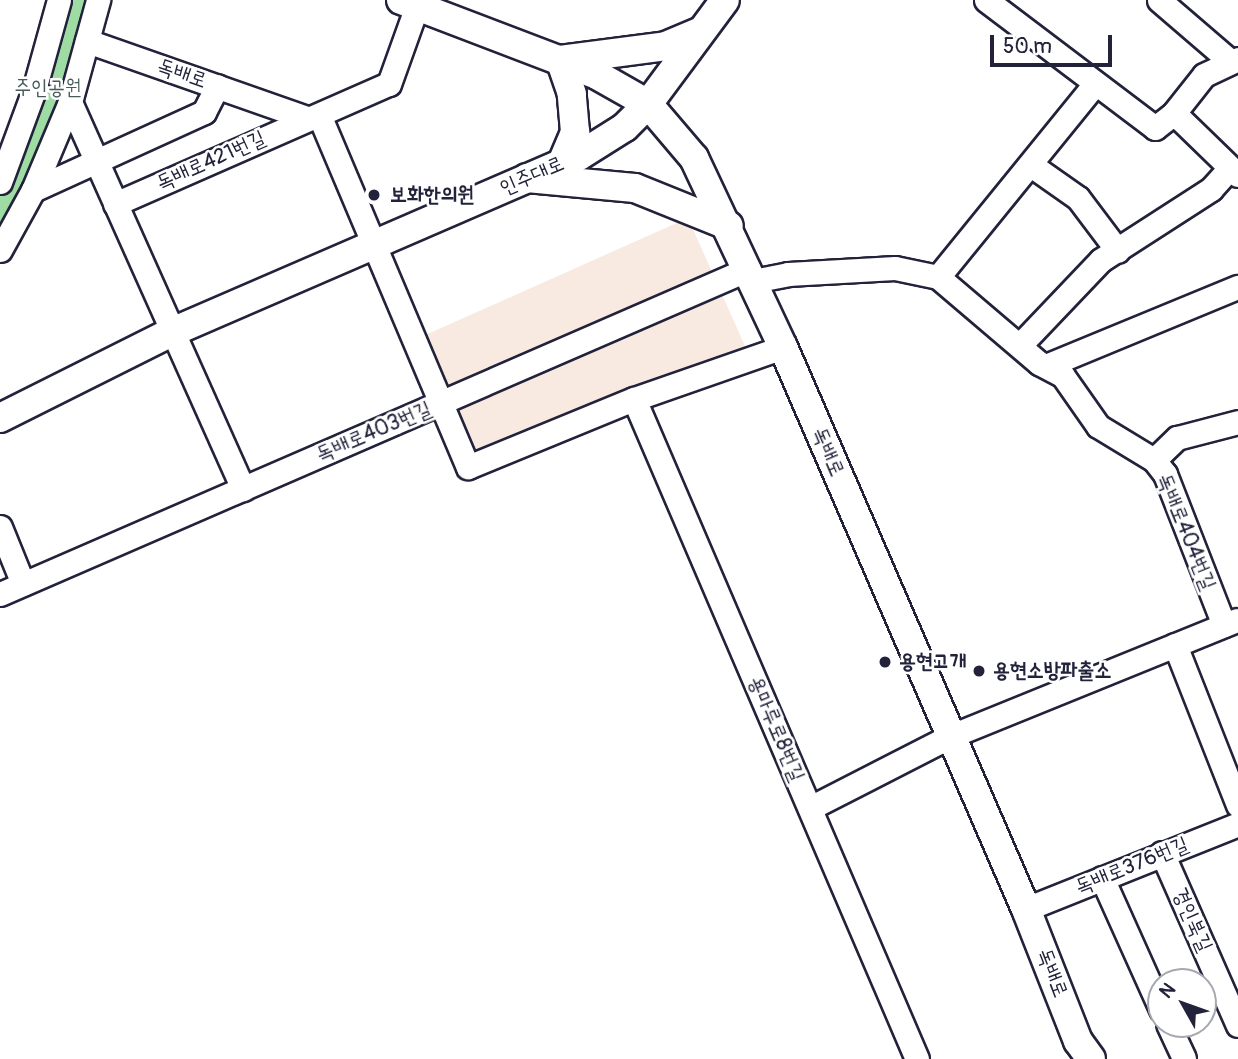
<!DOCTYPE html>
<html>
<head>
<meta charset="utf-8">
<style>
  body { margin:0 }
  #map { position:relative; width:1238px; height:1059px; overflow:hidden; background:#fff; font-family:Pangolin,"Poor Story",sans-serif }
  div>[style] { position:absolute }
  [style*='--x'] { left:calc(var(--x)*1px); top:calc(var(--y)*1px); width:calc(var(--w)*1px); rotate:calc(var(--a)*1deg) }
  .built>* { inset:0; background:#f8eae1; transform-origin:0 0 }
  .green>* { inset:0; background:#9fdca3 }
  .roads { filter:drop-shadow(2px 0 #22223b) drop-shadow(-2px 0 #22223b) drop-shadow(0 2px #22223b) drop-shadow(0 -2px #22223b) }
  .minor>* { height:23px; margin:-11.5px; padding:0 11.5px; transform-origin:11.5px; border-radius:11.5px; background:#fff }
  .major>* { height:28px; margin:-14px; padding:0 14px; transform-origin:14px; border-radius:14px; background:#fff }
  .dots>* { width:19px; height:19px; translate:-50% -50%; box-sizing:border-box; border:4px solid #fff; border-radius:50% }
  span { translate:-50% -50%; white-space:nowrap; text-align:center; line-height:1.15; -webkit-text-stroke:5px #fff; paint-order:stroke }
  .street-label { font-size:21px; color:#22223b }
  .park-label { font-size:21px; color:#485a5a }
  .poi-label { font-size:21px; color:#22223b; font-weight:700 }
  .left { translate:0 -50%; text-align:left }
  .north { position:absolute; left:1147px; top:968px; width:70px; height:70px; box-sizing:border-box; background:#fff; border:2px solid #a7a7b1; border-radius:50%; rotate:310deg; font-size:19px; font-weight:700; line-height:28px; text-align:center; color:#22223b }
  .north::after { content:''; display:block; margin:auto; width:24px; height:32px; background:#22223b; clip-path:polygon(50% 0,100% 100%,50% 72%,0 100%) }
  .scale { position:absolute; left:990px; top:35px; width:122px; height:32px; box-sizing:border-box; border:4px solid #22223b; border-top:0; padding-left:9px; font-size:21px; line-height:24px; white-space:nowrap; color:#22223b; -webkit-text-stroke:5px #fff; paint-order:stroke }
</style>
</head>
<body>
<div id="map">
  <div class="built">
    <div style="left:688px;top:218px;width:142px;height:298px;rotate:66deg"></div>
  </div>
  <div class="green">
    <div style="clip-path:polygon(47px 0,94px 0,70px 102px,0 241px,0 168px)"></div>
  </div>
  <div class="roads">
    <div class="minor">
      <div style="--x:986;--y:0;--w:212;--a:37.1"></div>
      <div style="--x:1155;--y:128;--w:24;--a:-38"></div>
      <div style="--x:1174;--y:113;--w:89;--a:44.1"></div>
      <div style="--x:1159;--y:0;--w:94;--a:40.7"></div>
      <div style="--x:87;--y:41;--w:233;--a:19.3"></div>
      <div style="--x:70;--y:102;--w:424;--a:65.9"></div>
      <div style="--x:1174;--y:113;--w:48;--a:-51.7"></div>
      <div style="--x:1204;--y:75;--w:38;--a:-25"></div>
      <div style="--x:320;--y:117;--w:380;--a:67.1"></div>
      <div style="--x:468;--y:467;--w:179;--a:-22.3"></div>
      <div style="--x:634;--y:399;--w:158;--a:-19.2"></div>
      <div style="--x:1031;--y:165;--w:57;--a:35.1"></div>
      <div style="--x:1078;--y:198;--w:66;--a:53"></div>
      <div style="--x:0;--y:182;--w:98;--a:-69.7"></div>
      <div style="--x:34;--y:90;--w:93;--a:-74.5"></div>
      <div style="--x:33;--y:190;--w:188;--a:-24.5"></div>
      <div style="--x:204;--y:112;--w:29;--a:-63"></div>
      <div style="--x:115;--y:204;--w:299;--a:-23.7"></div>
      <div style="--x:389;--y:84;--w:89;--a:-70.3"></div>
      <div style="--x:0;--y:250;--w:68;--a:-61.2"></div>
      <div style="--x:33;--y:190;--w:95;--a:-67.2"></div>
      <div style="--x:70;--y:102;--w:106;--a:-74.6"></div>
      <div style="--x:938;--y:277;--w:249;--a:-50.9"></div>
      <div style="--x:753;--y:281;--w:36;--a:-11"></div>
      <div style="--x:788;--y:274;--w:107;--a:-3.2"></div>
      <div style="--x:895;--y:268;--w:44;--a:11.8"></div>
      <div style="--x:938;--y:277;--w:133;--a:40.4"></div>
      <div style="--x:1039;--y:363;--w:27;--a:28"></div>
      <div style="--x:1063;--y:376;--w:61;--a:55"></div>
      <div style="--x:1098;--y:426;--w:66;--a:31.3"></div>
      <div style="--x:1154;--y:460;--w:18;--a:52"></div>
      <div style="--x:1165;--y:474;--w:162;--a:68.7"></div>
      <div style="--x:1020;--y:345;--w:117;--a:-46.4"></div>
      <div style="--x:1101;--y:260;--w:131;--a:-32.8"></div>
      <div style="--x:1211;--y:189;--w:25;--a:-48"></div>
      <div style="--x:1046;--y:366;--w:208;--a:-22.4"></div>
      <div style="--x:634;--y:399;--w:718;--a:66.79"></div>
      <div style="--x:1154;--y:460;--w:32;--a:-44"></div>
      <div style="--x:1177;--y:438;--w:63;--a:-14.7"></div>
      <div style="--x:0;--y:527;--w:61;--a:68"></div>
      <div style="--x:0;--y:594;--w:816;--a:-23.48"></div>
      <div style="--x:1175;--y:645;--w:172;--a:68.5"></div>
      <div style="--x:810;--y:808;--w:158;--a:-27.1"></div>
      <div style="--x:951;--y:736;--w:308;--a:-22.1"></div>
      <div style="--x:1162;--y:853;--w:188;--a:66.2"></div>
      <div style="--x:1102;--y:878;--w:144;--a:65.8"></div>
      <div style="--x:1026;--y:909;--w:228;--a:-21.8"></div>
      <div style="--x:1168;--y:1024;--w:38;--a:65"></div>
    </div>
    <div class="major">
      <div style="--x:401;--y:0;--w:210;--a:20.9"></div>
      <div style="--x:597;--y:75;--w:59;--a:29.6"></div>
      <div style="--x:648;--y:104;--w:71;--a:49.6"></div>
      <div style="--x:694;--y:158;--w:209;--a:64.8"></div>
      <div style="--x:783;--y:347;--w:612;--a:66.62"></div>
      <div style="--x:1026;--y:909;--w:142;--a:68.5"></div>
      <div style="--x:1078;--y:1041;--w:22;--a:54"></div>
      <div style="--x:562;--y:163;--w:34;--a:-67"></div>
      <div style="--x:575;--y:132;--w:38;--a:-95"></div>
      <div style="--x:572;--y:94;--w:36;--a:-109"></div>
      <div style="--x:560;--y:60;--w:107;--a:-7.5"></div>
      <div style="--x:666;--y:46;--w:38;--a:-23"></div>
      <div style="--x:527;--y:178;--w:108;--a:5.3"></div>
      <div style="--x:635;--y:188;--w:101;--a:22"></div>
      <div style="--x:0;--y:418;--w:192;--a:-26.6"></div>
      <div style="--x:172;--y:332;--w:443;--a:-23.4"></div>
      <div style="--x:579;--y:156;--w:54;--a:-32.2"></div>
      <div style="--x:625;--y:127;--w:33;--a:-45"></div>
      <div style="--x:648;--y:104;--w:129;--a:-53.5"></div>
    </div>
  </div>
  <div class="dots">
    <div style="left:374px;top:195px;background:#22223b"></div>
    <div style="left:885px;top:662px;background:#22223b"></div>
    <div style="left:979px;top:671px;background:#22223b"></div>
  </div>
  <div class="street-label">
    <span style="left:182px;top:74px;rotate:19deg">독배로</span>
    <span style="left:211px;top:161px;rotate:-24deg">독배로421번길</span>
    <span style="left:532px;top:176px;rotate:-23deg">인주대로</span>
    <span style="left:374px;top:432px;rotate:-23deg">독배로403번길</span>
    <span style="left:828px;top:452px;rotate:67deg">독배로</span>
    <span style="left:1186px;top:532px;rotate:68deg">독배로404번길</span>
    <span style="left:776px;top:729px;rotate:67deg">용마루로8번길</span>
    <span style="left:1132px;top:866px;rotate:-22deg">독배로376번길</span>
    <span style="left:1192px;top:920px;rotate:66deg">경인북길</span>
    <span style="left:1052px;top:973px;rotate:69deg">독배로</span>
  </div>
  <div class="park-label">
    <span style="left:48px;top:88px">주인공원</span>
  </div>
  <div class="poi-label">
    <span class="left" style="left:390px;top:195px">보화한의원</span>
    <span class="left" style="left:899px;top:662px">용현고개</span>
    <span class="left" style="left:993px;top:671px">용현소방파출소</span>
  </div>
  <div class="north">N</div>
  <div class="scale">50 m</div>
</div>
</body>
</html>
